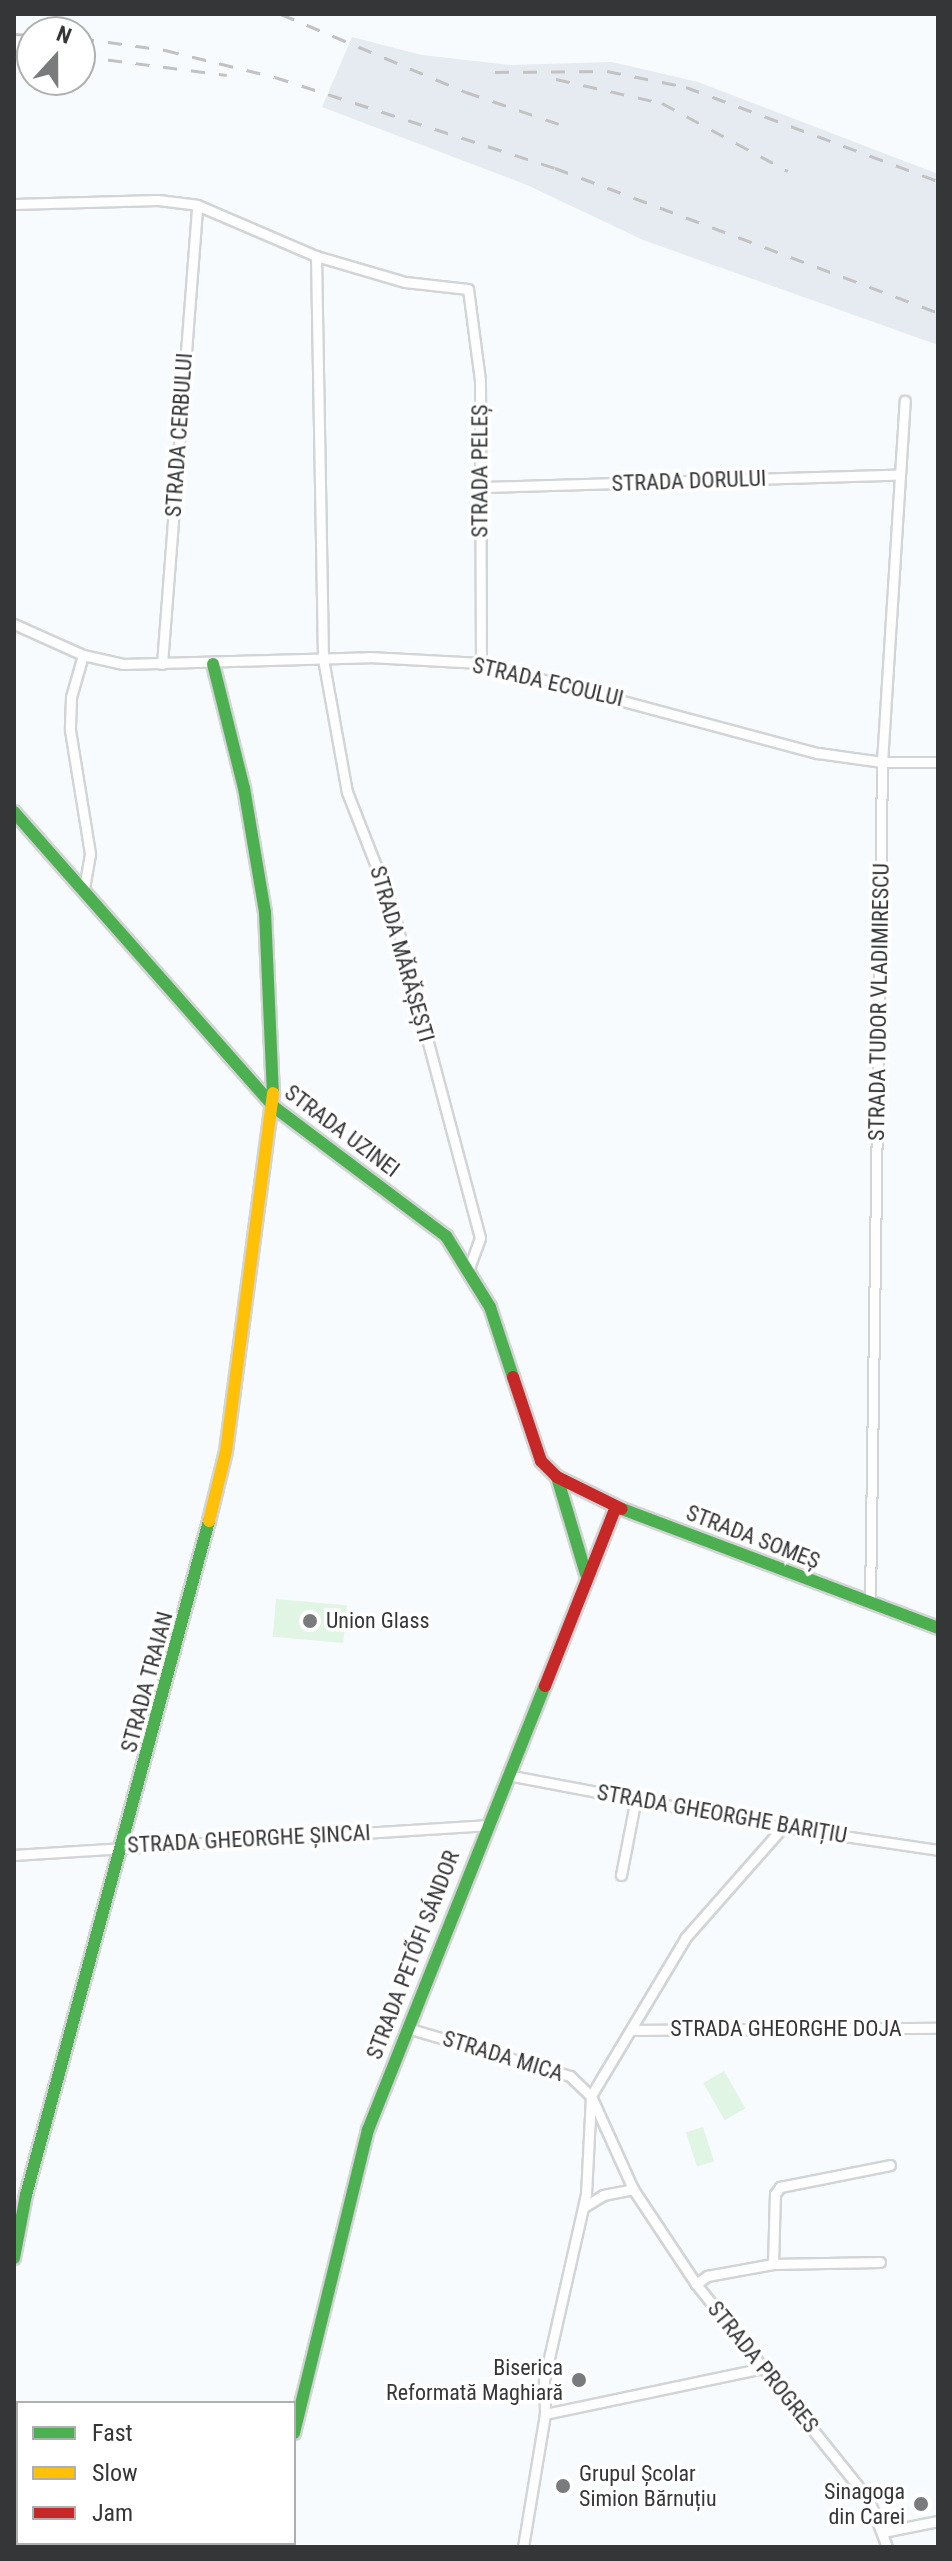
<!DOCTYPE html>
<html>
<head>
<meta charset="utf-8">
<style>
  body { margin:0 }
  #map { position:relative; width:952px; height:2561px; overflow:hidden; background:#f8fbfd; font-family:"Roboto Condensed",sans-serif }
  div>[style] { position:absolute }
  [style*='--x'] { left:calc(var(--x)*1px); top:calc(var(--y)*1px); width:calc(var(--w)*1px); rotate:calc(var(--a)*1deg) }
  .built>* { inset:0; background:#e5ebf0 }
  .green>* { inset:0; background:#e0f5e4; transform-origin:0 0 }
  .roads { filter:drop-shadow(2px 0 #d2d4d5) drop-shadow(-2px 0 #d2d4d5) drop-shadow(0 2px #d2d4d5) drop-shadow(0 -2px #d2d4d5) }
  .street>* { height:9px; margin:-4.5px; padding:0 4.5px; transform-origin:4.5px; border-radius:4.5px; background:#fefeff }
  .fast>* { height:12px; margin:-6px; padding:0 6px; transform-origin:6px; border-radius:6px; background:#4caf50 }
  .slow>* { height:12px; margin:-6px; padding:0 6px; transform-origin:6px; border-radius:6px; background:#ffc107 }
  .jam>* { height:12px; margin:-6px; padding:0 6px; transform-origin:6px; border-radius:6px; background:#c62828 }
  .rail>* { height:3px; margin-top:-1.5px; transform-origin:0; background:repeating-linear-gradient(90deg,#c2c2c3 0 14px,transparent 0 28px) }
  .dots>* { width:22px; height:22px; translate:-50% -50%; box-sizing:border-box; border:4px solid #fff; border-radius:50% }
  span { translate:-50% -50%; white-space:nowrap; text-align:center; line-height:1.15; -webkit-text-stroke:7px #fff; paint-order:stroke }
  .street-label { font-size:22px; color:#353638 }
  .poi-label { font-size:22px; color:#353638 }
  .left { translate:0 -50%; text-align:left }
  .right { translate:-100% -50%; text-align:right }
  .frame { position:absolute; inset:0; border:16px solid #353638; pointer-events:none }
  .legend { position:absolute; left:16px; top:2401px; width:280px; height:144px; box-sizing:border-box; background:#fff; border:2px solid #aeafaf; margin:0; padding:10px 14px; list-style:none; font-size:24px; color:#353638 }
  .legend li { display:flex; align-items:center; gap:16px; height:40px }
  .legend b { width:40px; border:2px solid #aeafaf }
  .north { position:absolute; left:16px; top:16px; width:80px; height:80px; box-sizing:border-box; background:#fff; border:2px solid #aeafaf; border-radius:50%; rotate:21deg; font-size:22px; font-weight:700; line-height:32px; text-align:center; color:#353638 }
  .north::after { content:''; display:block; margin:auto; width:28px; height:36px; background:#797b7d; clip-path:polygon(50% 0,100% 100%,50% 72%,0 100%) }
</style>
</head>
<body>
<div id="map">
  <div class="built">
    <div style="clip-path:polygon(352px 37px,422px 55px,511px 65px,612px 62px,698px 82px,938px 174px,938px 345px,643px 240px,527px 185px,322px 107px)"></div>
  </div>
  <div class="green">
    <div style="left:276px;top:1599px;width:71px;height:38px;rotate:5deg"></div>
    <div style="left:724px;top:2071px;width:43px;height:24px;rotate:60deg"></div>
    <div style="left:703px;top:2127px;width:36px;height:18px;rotate:72deg"></div>
  </div>
  <div class="roads">
    <div class="street">
      <div style="--x:14;--y:204;--w:144;--a:-1.6"></div>
      <div style="--x:158;--y:200;--w:39;--a:7"></div>
      <div style="--x:197;--y:205;--w:129;--a:23.2"></div>
      <div style="--x:316;--y:256;--w:93;--a:16.3"></div>
      <div style="--x:405;--y:282;--w:63;--a:6.3"></div>
      <div style="--x:468;--y:289;--w:92;--a:82.5"></div>
      <div style="--x:480;--y:380;--w:283;--a:89.8"></div>
      <div style="--x:316;--y:256;--w:403;--a:89"></div>
      <div style="--x:323;--y:659;--w:135;--a:79.8"></div>
      <div style="--x:347;--y:792;--w:123;--a:68.6"></div>
      <div style="--x:392;--y:907;--w:342;--a:75.1"></div>
      <div style="--x:480;--y:1238;--w:32;--a:110"></div>
      <div style="--x:481;--y:487;--w:416;--a:-1.7"></div>
      <div style="--x:14;--y:624;--w:76;--a:24.2"></div>
      <div style="--x:83;--y:655;--w:41;--a:12.7"></div>
      <div style="--x:123;--y:664;--w:246;--a:-1.6"></div>
      <div style="--x:369;--y:657;--w:112;--a:3.1"></div>
      <div style="--x:481;--y:663;--w:349;--a:15"></div>
      <div style="--x:818;--y:753;--w:65;--a:8"></div>
      <div style="--x:882;--y:762;--w:56;--a:0"></div>
      <div style="--x:83;--y:655;--w:44;--a:105.9"></div>
      <div style="--x:71;--y:697;--w:33;--a:92"></div>
      <div style="--x:70;--y:730;--w:126;--a:80.8"></div>
      <div style="--x:90;--y:854;--w:36;--a:100"></div>
      <div style="--x:162;--y:664;--w:460;--a:-85.6"></div>
      <div style="--x:870;--y:1603;--w:841;--a:-89.18"></div>
      <div style="--x:882;--y:762;--w:362;--a:-86.4"></div>
      <div style="--x:507;--y:1775;--w:281;--a:10.7"></div>
      <div style="--x:783;--y:1827;--w:157;--a:8.4"></div>
      <div style="--x:783;--y:1827;--w:147;--a:131.4"></div>
      <div style="--x:686;--y:1937;--w:185;--a:120.9"></div>
      <div style="--x:591;--y:2096;--w:102;--a:65.7"></div>
      <div style="--x:633;--y:2189;--w:114;--a:56.4"></div>
      <div style="--x:696;--y:2284;--w:277;--a:51.3"></div>
      <div style="--x:869;--y:2500;--w:50;--a:69"></div>
      <div style="--x:14;--y:1855;--w:472;--a:-3.6"></div>
      <div style="--x:621;--y:1875;--w:78;--a:-79"></div>
      <div style="--x:407;--y:2028;--w:170;--a:16.4"></div>
      <div style="--x:570;--y:2076;--w:29;--a:44"></div>
      <div style="--x:591;--y:2096;--w:98;--a:92.9"></div>
      <div style="--x:586;--y:2194;--w:192;--a:102.7"></div>
      <div style="--x:544;--y:2381;--w:33;--a:88"></div>
      <div style="--x:545;--y:2414;--w:135;--a:99.4"></div>
      <div style="--x:634;--y:2030;--w:304;--a:-0.4"></div>
      <div style="--x:584;--y:2207;--w:22;--a:-32"></div>
      <div style="--x:603;--y:2195;--w:31;--a:-11"></div>
      <div style="--x:773;--y:2264;--w:70;--a:-88.4"></div>
      <div style="--x:775;--y:2194;--w:9;--a:-54"></div>
      <div style="--x:780;--y:2187;--w:112;--a:-11.3"></div>
      <div style="--x:696;--y:2284;--w:14;--a:-36"></div>
      <div style="--x:707;--y:2276;--w:67;--a:-10.3"></div>
      <div style="--x:773;--y:2264;--w:107;--a:-1.1"></div>
      <div style="--x:545;--y:2414;--w:223;--a:-11.9"></div>
      <div style="--x:883;--y:2532;--w:56;--a:-11.3"></div>
    </div>
    <div class="fast">
      <div style="--x:213;--y:664;--w:128;--a:76"></div>
      <div style="--x:244;--y:788;--w:126;--a:80.4"></div>
      <div style="--x:265;--y:912;--w:181;--a:87.5"></div>
      <div style="--x:14;--y:812;--w:393;--a:48.6"></div>
      <div style="--x:274;--y:1107;--w:215;--a:36.9"></div>
      <div style="--x:446;--y:1236;--w:84;--a:58.2"></div>
      <div style="--x:490;--y:1307;--w:74;--a:71.8"></div>
      <div style="--x:557;--y:1477;--w:101;--a:73.4"></div>
      <div style="--x:622;--y:1509;--w:338;--a:20.6"></div>
      <div style="--x:14;--y:2258;--w:64;--a:-79.2"></div>
      <div style="--x:26;--y:2195;--w:698;--a:-74.81"></div>
      <div style="--x:294;--y:2433;--w:312;--a:-76.3"></div>
      <div style="--x:368;--y:2130;--w:478;--a:-68.3"></div>
      <div style="--x:272;--y:2547;--w:4;--a:-76"></div>
    </div>
    <div class="slow">
      <div style="--x:209;--y:1521;--w:72;--a:-76.3"></div>
      <div style="--x:226;--y:1451;--w:361;--a:-82.5"></div>
    </div>
    <div class="jam">
      <div style="--x:513;--y:1377;--w:89;--a:71.6"></div>
      <div style="--x:541;--y:1461;--w:23;--a:45"></div>
      <div style="--x:557;--y:1477;--w:72;--a:26.2"></div>
      <div style="--x:545;--y:1686;--w:193;--a:-68.4"></div>
    </div>
  </div>
  <div class="rail">
    <div style="--x:281;--y:14;--w:201;--a:22.9"></div>
    <div style="--x:466;--y:92;--w:98;--a:19"></div>
    <div style="--x:14;--y:34;--w:18;--a:3"></div>
    <div style="--x:80;--y:38;--w:86;--a:8"></div>
    <div style="--x:165;--y:50;--w:113;--a:13.8"></div>
    <div style="--x:275;--y:77;--w:294;--a:18"></div>
    <div style="--x:555;--y:168;--w:410;--a:20.7"></div>
    <div style="--x:14;--y:51;--w:18;--a:3"></div>
    <div style="--x:80;--y:56;--w:148;--a:7.4"></div>
    <div style="--x:495;--y:72;--w:112;--a:-0.5"></div>
    <div style="--x:607;--y:71;--w:81;--a:11.4"></div>
    <div style="--x:686;--y:87;--w:269;--a:20.5"></div>
    <div style="--x:556;--y:79;--w:109;--a:12.8"></div>
    <div style="--x:662;--y:103;--w:143;--a:28.4"></div>
  </div>
  <div class="dots">
    <div style="left:310px;top:1621px;background:#797b7d"></div>
    <div style="left:579px;top:2380px;background:#797b7d"></div>
    <div style="left:563px;top:2486px;background:#797b7d"></div>
    <div style="left:921px;top:2504px;background:#797b7d"></div>
  </div>
  <div class="street-label">
    <span style="left:179px;top:435px;rotate:-86deg">STRADA CERBULUI</span>
    <span style="left:480px;top:471px;rotate:-90deg">STRADA PELEȘ</span>
    <span style="left:689px;top:481px;rotate:-2deg">STRADA DORULUI</span>
    <span style="left:548px;top:682px;rotate:13deg">STRADA ECOULUI</span>
    <span style="left:402px;top:954px;rotate:74deg">STRADA MĂRĂȘEȘTI</span>
    <span style="left:879px;top:1002px;rotate:-89deg">STRADA TUDOR VLADIMIRESCU</span>
    <span style="left:342px;top:1131px;rotate:37deg">STRADA UZINEI</span>
    <span style="left:753px;top:1537px;rotate:21deg">STRADA SOMEȘ</span>
    <span style="left:147px;top:1682px;rotate:-75deg">STRADA TRAIAN</span>
    <span style="left:722px;top:1814px;rotate:10deg">STRADA GHEORGHE BARIȚIU</span>
    <span style="left:249px;top:1839px;rotate:-3deg">STRADA GHEORGHE ȘINCAI</span>
    <span style="left:413px;top:1955px;rotate:-69deg">STRADA PETŐFI SÁNDOR</span>
    <span style="left:786px;top:2029px">STRADA GHEORGHE DOJA</span>
    <span style="left:503px;top:2056px;rotate:17deg">STRADA MICA</span>
    <span style="left:763px;top:2367px;rotate:51deg">STRADA PROGRES</span>
  </div>
  <div class="poi-label">
    <span class="left" style="left:326px;top:1621px">Union Glass</span>
    <span class="right" style="left:563px;top:2380px">Biserica<br>Reformată Maghiară</span>
    <span class="left" style="left:579px;top:2486px">Grupul Școlar<br>Simion Bărnuțiu</span>
    <span class="right" style="left:905px;top:2504px">Sinagoga<br>din Carei</span>
  </div>
  <div class="frame"></div>
  <ul class="legend">
  <li><b style="height:10px;background:#4caf50"></b>Fast</li>
  <li><b style="height:10px;background:#ffc107"></b>Slow</li>
  <li><b style="height:10px;background:#c62828"></b>Jam</li>
  </ul>
  <div class="north">N</div>
</div>
</body>
</html>
